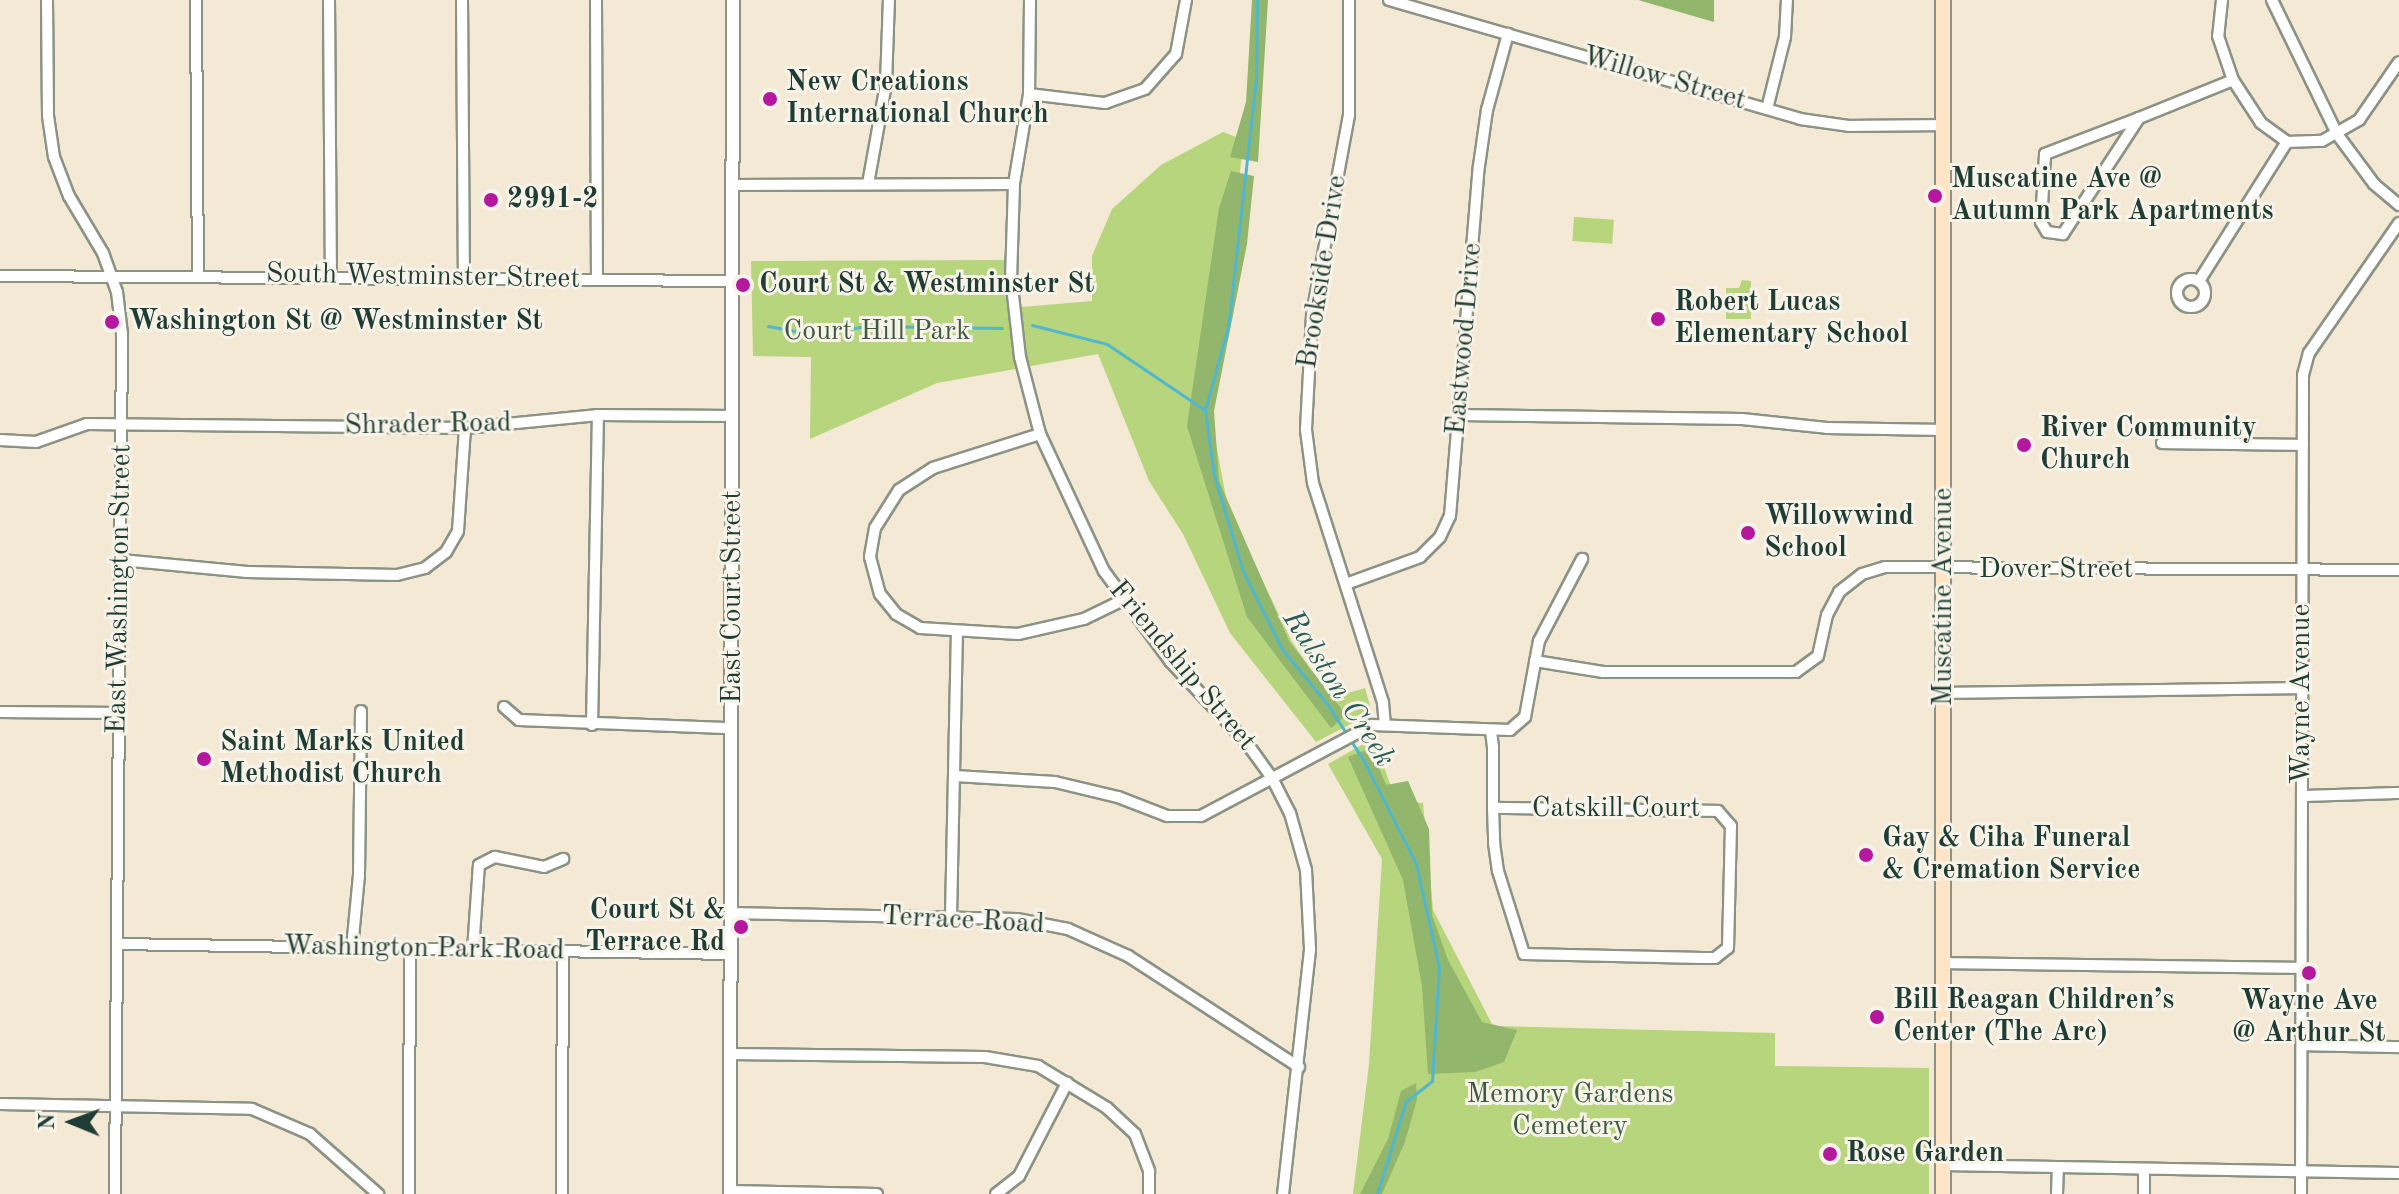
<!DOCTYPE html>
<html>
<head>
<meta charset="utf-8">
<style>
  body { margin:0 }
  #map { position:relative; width:2399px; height:1194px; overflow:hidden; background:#f4e9d5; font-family:"Old Standard TT",serif }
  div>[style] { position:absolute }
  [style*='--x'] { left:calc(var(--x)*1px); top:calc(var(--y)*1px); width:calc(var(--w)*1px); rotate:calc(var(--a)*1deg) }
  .green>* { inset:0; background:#b7d57c; transform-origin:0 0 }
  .forest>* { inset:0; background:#91b66c }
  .stream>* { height:3px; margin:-1.5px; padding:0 1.5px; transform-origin:1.5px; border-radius:1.5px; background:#50b7ce }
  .roads { filter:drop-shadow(2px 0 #8a9384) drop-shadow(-2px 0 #8a9384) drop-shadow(0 2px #8a9384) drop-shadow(0 -2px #8a9384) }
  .minor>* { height:10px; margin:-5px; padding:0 5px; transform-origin:5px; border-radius:5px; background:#fff }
  .minor>.ring { margin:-5px; padding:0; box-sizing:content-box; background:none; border:10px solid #fff; border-radius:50% }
  .tertiary>* { height:12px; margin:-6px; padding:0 6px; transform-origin:6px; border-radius:6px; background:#fff }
  .secondary>* { height:14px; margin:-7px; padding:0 7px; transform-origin:7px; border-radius:7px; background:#ffe4c6 }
  .dots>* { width:22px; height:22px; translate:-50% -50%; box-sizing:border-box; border:4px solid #f7f3e8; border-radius:50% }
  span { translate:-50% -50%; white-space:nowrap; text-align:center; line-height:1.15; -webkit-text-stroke:6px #f7f3e8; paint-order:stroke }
  .street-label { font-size:28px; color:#1f3d34 }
  .poi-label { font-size:28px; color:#1f3d34; font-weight:700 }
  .left { translate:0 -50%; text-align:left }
  .right { translate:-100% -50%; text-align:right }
  .park-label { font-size:28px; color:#3d5b42 }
  .water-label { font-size:30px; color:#2b5c5a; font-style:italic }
  .north { position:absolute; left:32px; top:1082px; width:80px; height:80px; -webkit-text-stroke:6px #f7f3e8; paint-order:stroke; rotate:271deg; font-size:22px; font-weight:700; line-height:32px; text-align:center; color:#1f3d34 }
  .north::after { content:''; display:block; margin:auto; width:28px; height:36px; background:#1f3d34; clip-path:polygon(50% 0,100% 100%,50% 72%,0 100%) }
</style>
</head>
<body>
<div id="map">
  <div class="green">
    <div style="clip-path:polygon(1223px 132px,1244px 140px,1210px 412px,1228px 508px,1292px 642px,1331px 698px,1365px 688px,1372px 713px,1316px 742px,1230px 633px,1183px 534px,1149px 481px,1098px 354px,937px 383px,810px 439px,811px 357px,753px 356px,751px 261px,1006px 260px,1010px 308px,1092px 301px,1092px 256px,1112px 209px,1161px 165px)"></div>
    <div style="left:1574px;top:217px;width:40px;height:24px;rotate:4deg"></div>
    <div style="clip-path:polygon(1742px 280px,1751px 281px,1751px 319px,1726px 319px,1726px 288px,1739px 288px)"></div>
    <div style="clip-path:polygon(1374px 738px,1396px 801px,1423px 803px,1433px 910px,1493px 1026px,1775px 1033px,1775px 1066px,1929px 1068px,1929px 1194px,1353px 1194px,1369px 1064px,1382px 859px,1328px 764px)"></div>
  </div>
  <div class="forest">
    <div style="clip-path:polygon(1252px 0,1268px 0,1258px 162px,1230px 157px,1246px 102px)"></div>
    <div style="clip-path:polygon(1638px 0,1714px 0,1714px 22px)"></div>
    <div style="clip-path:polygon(1231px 171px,1254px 176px,1247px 244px,1214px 411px,1219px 481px,1289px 641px,1346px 715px,1331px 728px,1247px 617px,1187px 426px,1219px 208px)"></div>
    <div style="clip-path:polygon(1371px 748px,1386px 785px,1408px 781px,1429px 829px,1432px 915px,1448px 960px,1482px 1022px,1517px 1030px,1504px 1062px,1475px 1072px,1428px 1074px,1422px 986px,1403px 880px,1348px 757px)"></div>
    <div style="clip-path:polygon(1416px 1083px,1417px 1099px,1405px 1142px,1382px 1194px,1360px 1194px,1388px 1139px,1401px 1091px)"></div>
  </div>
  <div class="stream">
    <div style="--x:1257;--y:0;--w:79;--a:90.7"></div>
    <div style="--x:1256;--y:79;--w:250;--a:96.4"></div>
    <div style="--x:1228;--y:327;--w:86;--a:105.5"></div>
    <div style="--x:1205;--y:410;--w:66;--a:82.1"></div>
    <div style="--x:1214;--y:475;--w:100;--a:73.2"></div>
    <div style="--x:1243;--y:571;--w:87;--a:63.4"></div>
    <div style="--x:1282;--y:649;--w:72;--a:50.6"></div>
    <div style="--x:1328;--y:705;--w:67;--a:57.3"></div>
    <div style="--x:1364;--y:761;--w:115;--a:63.2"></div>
    <div style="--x:1416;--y:864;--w:106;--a:77.4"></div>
    <div style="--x:1439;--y:967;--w:114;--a:93.5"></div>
    <div style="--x:1432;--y:1081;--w:33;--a:142"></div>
    <div style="--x:1406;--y:1101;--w:97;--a:107.3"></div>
    <div style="--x:1032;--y:325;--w:77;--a:14.2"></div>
    <div style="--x:1107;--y:344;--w:118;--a:34"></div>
    <div style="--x:768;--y:326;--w:44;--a:10.5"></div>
    <div style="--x:811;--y:334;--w:58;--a:-8"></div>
    <div style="--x:868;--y:326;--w:134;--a:0.9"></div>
  </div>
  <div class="roads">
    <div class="minor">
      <div style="--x:47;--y:0;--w:116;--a:89.5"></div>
      <div style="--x:48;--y:116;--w:41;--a:81.7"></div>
      <div style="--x:54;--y:157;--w:42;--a:69"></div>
      <div style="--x:69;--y:196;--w:66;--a:59.2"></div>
      <div style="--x:103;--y:253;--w:41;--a:70.3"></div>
      <div style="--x:117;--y:292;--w:42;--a:83.2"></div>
      <div style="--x:122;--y:334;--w:860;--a:90.47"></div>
      <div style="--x:196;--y:0;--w:275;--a:89.6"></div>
      <div style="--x:329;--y:0;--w:276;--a:89.6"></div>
      <div style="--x:462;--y:0;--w:278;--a:89.6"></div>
      <div style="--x:596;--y:0;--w:279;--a:89.8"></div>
      <div style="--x:1030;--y:0;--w:94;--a:90.6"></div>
      <div style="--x:1029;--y:94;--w:91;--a:99.5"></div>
      <div style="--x:1014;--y:184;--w:93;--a:91.8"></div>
      <div style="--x:1011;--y:277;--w:81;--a:83.6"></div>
      <div style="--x:1020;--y:357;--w:80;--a:75.4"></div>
      <div style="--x:1040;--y:434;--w:151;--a:65"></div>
      <div style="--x:1104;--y:571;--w:112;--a:53.7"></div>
      <div style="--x:1170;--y:661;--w:111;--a:46.8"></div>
      <div style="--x:1246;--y:742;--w:44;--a:54.2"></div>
      <div style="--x:1272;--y:778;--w:39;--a:63"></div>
      <div style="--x:1290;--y:813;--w:59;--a:74.3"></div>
      <div style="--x:1306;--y:870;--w:80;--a:87.1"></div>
      <div style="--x:1310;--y:950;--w:245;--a:96.3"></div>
      <div style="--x:1349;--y:0;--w:115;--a:90"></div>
      <div style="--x:1349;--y:115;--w:203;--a:100.5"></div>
      <div style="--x:1312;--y:315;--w:115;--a:93"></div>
      <div style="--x:1306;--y:430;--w:53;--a:82.5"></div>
      <div style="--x:1313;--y:483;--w:231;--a:72.3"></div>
      <div style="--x:1383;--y:703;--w:22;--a:85"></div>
      <div style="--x:1389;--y:0;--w:428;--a:16.1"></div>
      <div style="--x:1800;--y:119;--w:49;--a:8.1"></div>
      <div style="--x:1849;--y:126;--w:95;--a:-0.6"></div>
      <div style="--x:2222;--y:0;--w:36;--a:96"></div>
      <div style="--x:2218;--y:36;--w:46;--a:71.2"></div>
      <div style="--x:2233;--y:80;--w:51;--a:56.9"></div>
      <div style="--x:2261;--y:123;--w:32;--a:36"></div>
      <div style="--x:2287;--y:142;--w:35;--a:-2"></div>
      <div style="--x:2322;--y:141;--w:43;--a:-29.6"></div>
      <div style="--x:2359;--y:120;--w:70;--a:-55.4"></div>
      <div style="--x:2272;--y:0;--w:149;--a:64.1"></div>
      <div style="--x:2337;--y:134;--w:62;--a:53.5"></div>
      <div style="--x:2374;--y:184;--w:33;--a:40"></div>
      <div style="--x:1029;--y:94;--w:77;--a:6.8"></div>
      <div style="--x:1105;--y:103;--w:42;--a:-19.3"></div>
      <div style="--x:1145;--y:89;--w:47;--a:-48.5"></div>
      <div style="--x:1176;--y:54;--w:55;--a:-79.5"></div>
      <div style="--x:1767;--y:109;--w:74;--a:-76"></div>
      <div style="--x:1785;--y:37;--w:37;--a:-87"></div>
      <div style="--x:2139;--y:118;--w:139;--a:123.2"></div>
      <div style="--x:2063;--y:234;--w:16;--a:-173"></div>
      <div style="--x:2047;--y:232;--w:12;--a:-121"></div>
      <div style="--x:2041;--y:222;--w:68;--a:-86.6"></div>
      <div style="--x:2045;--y:154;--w:101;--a:-21"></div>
      <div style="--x:2139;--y:118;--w:101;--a:-22"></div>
      <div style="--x:868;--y:184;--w:102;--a:-79.8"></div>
      <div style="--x:886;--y:84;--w:84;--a:-88"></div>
      <div style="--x:734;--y:185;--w:280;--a:-0.2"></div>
      <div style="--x:0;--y:276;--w:734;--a:0.39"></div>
      <div class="ring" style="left:2177px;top:279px;width:18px;height:18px"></div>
      <div style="--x:2199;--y:281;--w:165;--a:-57.7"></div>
      <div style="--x:1459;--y:415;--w:283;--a:0.8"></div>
      <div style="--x:1742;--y:419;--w:85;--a:6"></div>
      <div style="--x:1827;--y:428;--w:117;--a:1"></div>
      <div style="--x:1040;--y:434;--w:112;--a:162.4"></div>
      <div style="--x:933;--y:468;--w:40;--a:147.1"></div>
      <div style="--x:899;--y:490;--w:45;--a:122.3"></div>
      <div style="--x:875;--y:528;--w:29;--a:100"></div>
      <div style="--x:870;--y:557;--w:38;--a:75"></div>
      <div style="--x:880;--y:594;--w:26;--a:51"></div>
      <div style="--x:896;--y:614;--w:28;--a:30"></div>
      <div style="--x:920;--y:628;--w:98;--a:3.5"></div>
      <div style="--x:1018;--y:634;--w:68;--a:-12.8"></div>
      <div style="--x:1084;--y:619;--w:43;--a:-26"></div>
      <div style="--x:0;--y:440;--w:36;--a:3"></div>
      <div style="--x:36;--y:442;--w:54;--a:-19.4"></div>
      <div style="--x:87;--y:424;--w:378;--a:0.6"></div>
      <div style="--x:465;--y:428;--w:134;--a:-5.6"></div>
      <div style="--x:598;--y:415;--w:135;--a:0.4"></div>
      <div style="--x:2162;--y:443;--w:141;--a:0.8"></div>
      <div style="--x:121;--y:560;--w:127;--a:5.4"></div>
      <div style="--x:247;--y:572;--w:150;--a:1.1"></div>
      <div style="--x:397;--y:575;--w:29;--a:-14"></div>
      <div style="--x:425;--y:568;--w:26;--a:-37"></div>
      <div style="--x:446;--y:552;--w:24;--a:-60"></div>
      <div style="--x:458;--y:531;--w:103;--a:-86.1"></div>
      <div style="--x:1346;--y:584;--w:79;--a:-20"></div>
      <div style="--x:1420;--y:557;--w:28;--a:-45"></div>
      <div style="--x:1440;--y:537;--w:23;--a:-65"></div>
      <div style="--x:1450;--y:516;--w:351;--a:-85.3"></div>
      <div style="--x:1479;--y:166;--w:57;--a:-81.9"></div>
      <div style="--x:1487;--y:110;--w:79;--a:-74.6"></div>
      <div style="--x:1535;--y:661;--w:69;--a:9.2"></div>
      <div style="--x:1603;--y:672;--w:193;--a:0"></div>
      <div style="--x:1796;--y:672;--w:27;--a:-36"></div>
      <div style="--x:1818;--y:656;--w:42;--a:-77.6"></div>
      <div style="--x:1827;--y:615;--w:26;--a:-62"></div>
      <div style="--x:1839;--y:592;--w:29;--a:-38"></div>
      <div style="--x:1862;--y:574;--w:24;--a:-17"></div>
      <div style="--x:1885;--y:567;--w:514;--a:0.33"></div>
      <div style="--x:1944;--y:693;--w:358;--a:-0.8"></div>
      <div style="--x:504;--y:707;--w:20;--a:41"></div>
      <div style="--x:519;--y:720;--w:213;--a:2.2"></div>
      <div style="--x:0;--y:712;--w:118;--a:0.5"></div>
      <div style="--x:592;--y:725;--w:310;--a:-88.9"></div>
      <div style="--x:1491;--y:731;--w:16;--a:83"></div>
      <div style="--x:1493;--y:747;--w:61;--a:90"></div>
      <div style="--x:1493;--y:808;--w:35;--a:88"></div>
      <div style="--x:1494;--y:843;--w:28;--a:82"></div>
      <div style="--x:1498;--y:871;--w:87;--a:72.6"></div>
      <div style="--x:1524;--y:954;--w:179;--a:1.3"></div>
      <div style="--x:1703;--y:958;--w:12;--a:0"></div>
      <div style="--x:1715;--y:958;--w:16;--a:-38"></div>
      <div style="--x:1728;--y:948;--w:122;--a:-88.6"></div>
      <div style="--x:1731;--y:826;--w:20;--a:-131"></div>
      <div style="--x:1718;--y:811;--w:225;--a:-179.2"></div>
      <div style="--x:955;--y:776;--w:100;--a:3.4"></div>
      <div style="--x:1055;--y:782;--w:65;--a:13.4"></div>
      <div style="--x:1118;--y:797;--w:53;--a:21.2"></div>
      <div style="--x:1167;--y:816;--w:34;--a:0"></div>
      <div style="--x:1201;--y:816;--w:194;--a:-28"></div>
      <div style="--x:1372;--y:725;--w:138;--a:2.1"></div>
      <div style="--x:1510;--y:730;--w:20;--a:-41"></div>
      <div style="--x:1525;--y:717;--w:77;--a:-79.6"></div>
      <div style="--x:1539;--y:641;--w:93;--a:-62.3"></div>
      <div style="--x:2302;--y:796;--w:97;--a:-1.8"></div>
      <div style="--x:731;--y:913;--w:286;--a:1.2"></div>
      <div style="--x:1017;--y:919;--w:52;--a:11.1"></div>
      <div style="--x:1068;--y:929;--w:66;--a:24.2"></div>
      <div style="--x:1128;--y:956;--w:204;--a:33"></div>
      <div style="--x:951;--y:916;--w:284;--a:-88.8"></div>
      <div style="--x:117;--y:944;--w:614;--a:0.93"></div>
      <div style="--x:352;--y:948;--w:73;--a:-84.5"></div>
      <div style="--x:359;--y:875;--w:164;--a:-89.3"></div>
      <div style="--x:473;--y:950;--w:85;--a:-86"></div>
      <div style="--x:479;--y:865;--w:18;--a:-27"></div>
      <div style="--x:495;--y:857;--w:50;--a:11.5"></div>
      <div style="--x:544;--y:867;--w:21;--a:-23"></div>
      <div style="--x:1943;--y:963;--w:359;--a:0.8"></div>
      <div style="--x:2302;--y:1045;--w:97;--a:1.2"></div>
      <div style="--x:731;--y:1054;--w:254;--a:0.7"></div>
      <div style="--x:985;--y:1057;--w:54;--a:9.6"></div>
      <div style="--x:1038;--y:1066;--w:81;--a:31.3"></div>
      <div style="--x:1107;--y:1108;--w:38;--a:43"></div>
      <div style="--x:1135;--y:1134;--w:40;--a:69"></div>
      <div style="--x:1149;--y:1171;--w:23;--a:90"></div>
      <div style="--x:0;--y:1104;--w:252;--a:1.1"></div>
      <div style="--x:252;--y:1109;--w:63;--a:23.3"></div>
      <div style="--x:310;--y:1134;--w:91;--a:41.4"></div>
      <div style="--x:1943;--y:1165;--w:456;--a:1"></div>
      <div style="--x:730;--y:1191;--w:147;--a:1.2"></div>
      <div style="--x:409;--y:1194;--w:245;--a:-89.8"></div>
      <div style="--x:562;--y:1194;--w:243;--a:-89.8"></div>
      <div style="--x:996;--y:1194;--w:29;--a:-38"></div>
      <div style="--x:1019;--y:1176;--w:105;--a:-62.7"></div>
      <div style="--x:2057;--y:1194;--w:27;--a:-88"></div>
      <div style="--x:2144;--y:1194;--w:25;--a:-90"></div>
      <div style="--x:2301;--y:1194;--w:819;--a:-89.86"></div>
      <div style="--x:2303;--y:375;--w:23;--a:-75"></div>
      <div style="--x:2309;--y:353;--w:158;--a:-55.3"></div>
    </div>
    <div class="tertiary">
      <div style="--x:730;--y:1194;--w:1194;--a:-89.86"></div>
    </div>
    <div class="secondary">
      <div style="--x:1943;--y:0;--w:1194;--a:90"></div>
    </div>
  </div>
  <div class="dots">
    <div style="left:770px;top:99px;background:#b5179e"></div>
    <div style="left:1935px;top:196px;background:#b5179e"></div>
    <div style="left:491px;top:200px;background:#b5179e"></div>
    <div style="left:743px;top:285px;background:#b5179e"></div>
    <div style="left:1658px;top:319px;background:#b5179e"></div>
    <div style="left:112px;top:322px;background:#b5179e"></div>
    <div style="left:2024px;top:445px;background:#b5179e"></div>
    <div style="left:1748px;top:533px;background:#b5179e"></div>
    <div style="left:204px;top:759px;background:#b5179e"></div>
    <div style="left:1866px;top:855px;background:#b5179e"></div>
    <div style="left:741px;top:927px;background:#b5179e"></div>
    <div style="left:2309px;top:973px;background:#b5179e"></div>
    <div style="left:1877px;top:1017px;background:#b5179e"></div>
    <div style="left:1830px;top:1154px;background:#b5179e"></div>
  </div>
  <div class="street-label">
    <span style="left:1664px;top:79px;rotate:16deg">Willow Street</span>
    <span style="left:1323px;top:272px;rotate:-81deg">Brookside Drive</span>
    <span style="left:423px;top:277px;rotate:1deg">South Westminster Street</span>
    <span style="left:1465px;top:339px;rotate:-85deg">Eastwood Drive</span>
    <span style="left:428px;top:425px;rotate:-1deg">Shrader Road</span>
    <span style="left:2056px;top:570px">Dover Street</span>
    <span style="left:120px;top:589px;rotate:-89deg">East Washington Street</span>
    <span style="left:733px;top:597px;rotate:-90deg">East Court Street</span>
    <span style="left:1944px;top:597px;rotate:-90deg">Muscatine Avenue</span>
    <span style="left:1182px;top:666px;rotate:50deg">Friendship Street</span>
    <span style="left:2302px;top:694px;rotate:-90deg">Wayne Avenue</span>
    <span style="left:1616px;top:809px">Catskill Court</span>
    <span style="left:963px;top:921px;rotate:3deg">Terrace Road</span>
    <span style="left:424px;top:949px;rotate:1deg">Washington Park Road</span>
  </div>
  <div class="poi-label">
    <span class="left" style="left:786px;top:99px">New Creations<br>International Church</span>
    <span class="left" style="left:1951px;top:196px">Muscatine Ave @<br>Autumn Park Apartments</span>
    <span class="left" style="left:507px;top:200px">2991-2</span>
    <span class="left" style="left:759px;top:285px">Court St &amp; Westminster St</span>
    <span class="left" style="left:1674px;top:319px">Robert Lucas<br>Elementary School</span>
    <span class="left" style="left:128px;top:322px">Washington St @ Westminster St</span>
    <span class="left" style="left:2040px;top:445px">River Community<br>Church</span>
    <span class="left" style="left:1764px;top:533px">Willowwind<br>School</span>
    <span class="left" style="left:220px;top:759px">Saint Marks United<br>Methodist Church</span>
    <span class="left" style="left:1882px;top:855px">Gay &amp; Ciha Funeral<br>&amp; Cremation Service</span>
    <span class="right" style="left:725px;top:927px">Court St &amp;<br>Terrace Rd</span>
    <span class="left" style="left:1893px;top:1017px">Bill Reagan Children’s<br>Center (The Arc)</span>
    <span style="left:2309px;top:1018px">Wayne Ave<br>@ Arthur St</span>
    <span class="left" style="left:1846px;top:1154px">Rose Garden</span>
  </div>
  <div class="park-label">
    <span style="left:877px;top:332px">Court Hill Park</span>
    <span style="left:1570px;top:1111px">Memory Gardens<br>Cemetery</span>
  </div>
  <div class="water-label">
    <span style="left:1338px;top:689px;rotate:57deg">Ralston Creek</span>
  </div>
  <div class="north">N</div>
</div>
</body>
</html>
